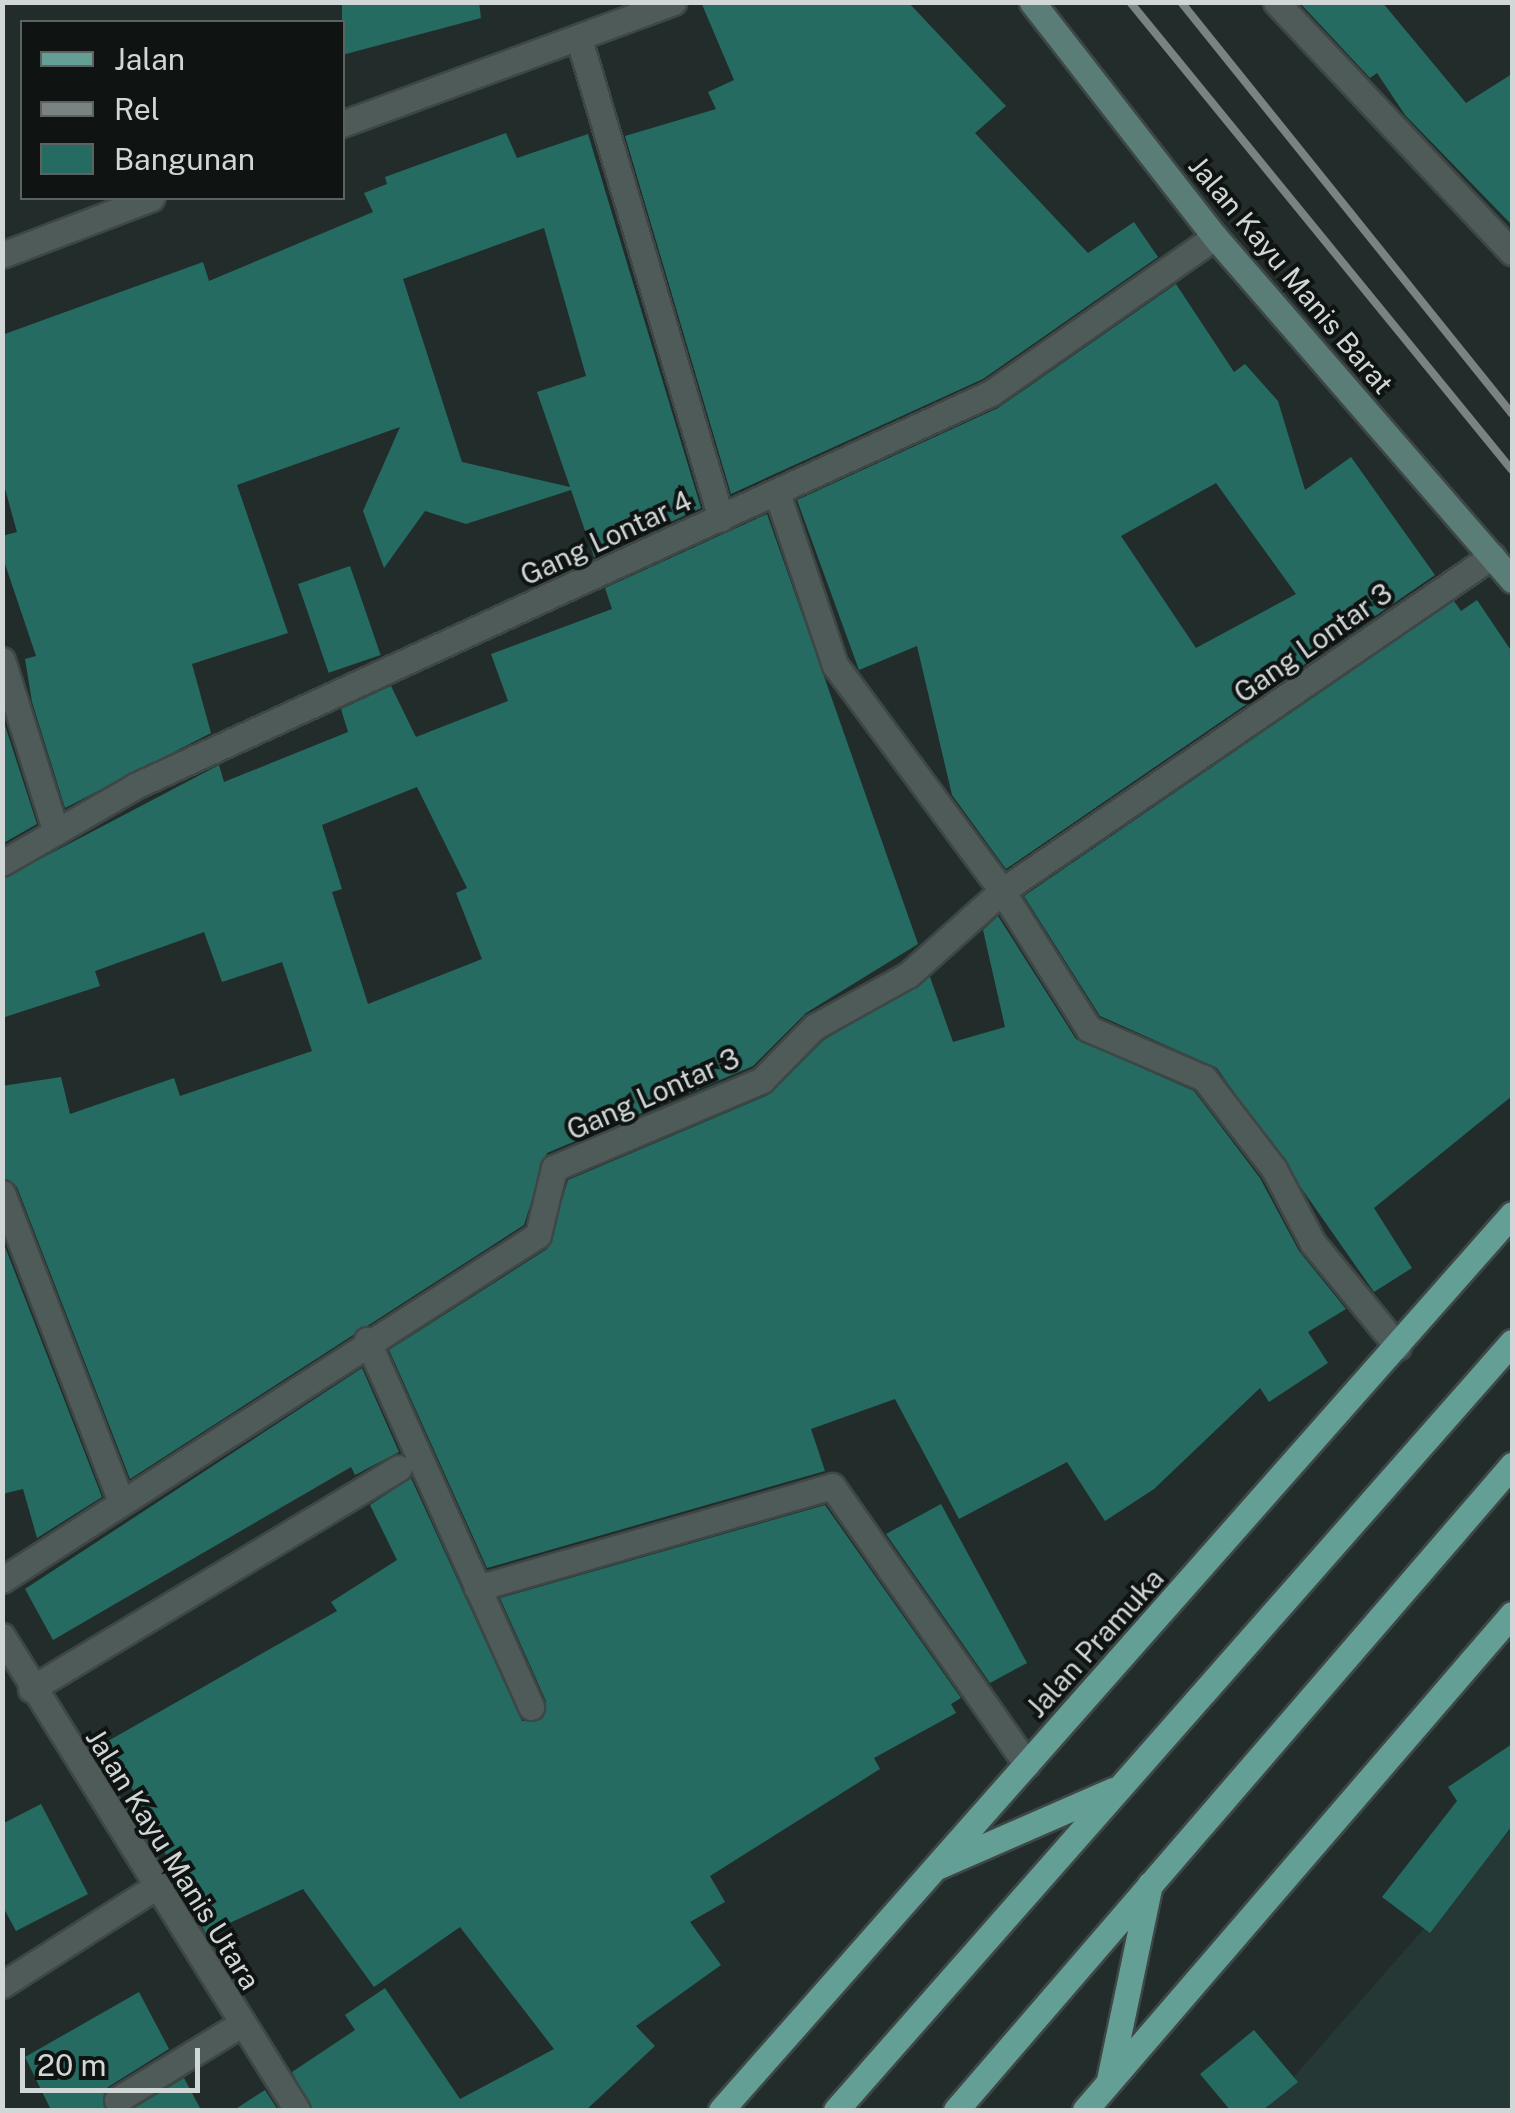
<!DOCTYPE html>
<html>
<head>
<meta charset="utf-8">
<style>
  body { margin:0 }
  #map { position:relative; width:1515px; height:2113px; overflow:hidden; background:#222d2b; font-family:"Public Sans",sans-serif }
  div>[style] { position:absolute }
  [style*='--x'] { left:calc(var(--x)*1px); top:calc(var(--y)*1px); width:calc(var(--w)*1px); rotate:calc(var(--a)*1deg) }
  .built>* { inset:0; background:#253835 }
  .building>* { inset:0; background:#256b61; transform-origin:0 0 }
  .roads { filter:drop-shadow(2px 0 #3e4746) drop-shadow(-2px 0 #3e4746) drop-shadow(0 2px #3e4746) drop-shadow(0 -2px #3e4746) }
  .lane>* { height:25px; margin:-12.5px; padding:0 12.5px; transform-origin:12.5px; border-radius:12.5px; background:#4f5b59 }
  .street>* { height:25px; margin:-12.5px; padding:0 12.5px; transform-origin:12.5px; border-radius:12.5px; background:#4f5b59 }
  .secondary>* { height:25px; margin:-12.5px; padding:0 12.5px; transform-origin:12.5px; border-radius:12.5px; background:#5a7d78 }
  .primary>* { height:25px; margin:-12.5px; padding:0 12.5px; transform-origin:12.5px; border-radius:12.5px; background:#649f96 }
  .rail>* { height:8px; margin:-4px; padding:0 4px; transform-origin:4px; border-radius:4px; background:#7a8381 }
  span { translate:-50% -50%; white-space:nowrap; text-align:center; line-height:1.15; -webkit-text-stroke:8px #0f1413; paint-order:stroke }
  .street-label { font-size:28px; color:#d0d7d6 }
  .frame { position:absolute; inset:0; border:5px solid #d0d7d6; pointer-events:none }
  .legend { position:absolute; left:20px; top:20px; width:325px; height:180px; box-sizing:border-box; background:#0f1413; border:2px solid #5c6261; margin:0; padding:12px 18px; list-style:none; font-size:30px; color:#d0d7d6 }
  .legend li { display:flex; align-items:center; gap:20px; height:50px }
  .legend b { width:50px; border:2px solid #5c6261 }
  .scale { position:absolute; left:20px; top:2048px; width:180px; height:45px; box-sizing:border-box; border:5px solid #d0d7d6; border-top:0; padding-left:12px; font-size:30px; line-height:35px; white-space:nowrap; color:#d0d7d6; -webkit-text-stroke:8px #0f1413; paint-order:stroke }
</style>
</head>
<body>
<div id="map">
  <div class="built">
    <div style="clip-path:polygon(1512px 1828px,1512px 2110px,1265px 2110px)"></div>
  </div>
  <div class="building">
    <div style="clip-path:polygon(342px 2px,479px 2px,481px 18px,342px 55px)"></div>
    <div style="clip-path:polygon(701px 2px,908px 2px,1006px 106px,975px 133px,1088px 253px,1134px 222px,1158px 257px,983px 379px,731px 494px,625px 136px,716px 109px,708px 92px,734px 80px)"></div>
    <div style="clip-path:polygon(1299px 2px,1382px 2px,1466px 103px,1512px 74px,1512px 225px,1405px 115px,1377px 73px,1370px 78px)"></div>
    <div style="clip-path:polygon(evenodd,506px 133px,517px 158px,588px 134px,701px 508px,594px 557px,571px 490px,466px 524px,425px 511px,384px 568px,363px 511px,400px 427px,237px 485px,288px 633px,192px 664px,211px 733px,65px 808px,32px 702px,25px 659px,36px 656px,2px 555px,2px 536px,17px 532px,2px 478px,2px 335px,203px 262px,209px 281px,373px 212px,364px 193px,387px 184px,385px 177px,506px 133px,544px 228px,586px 376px,537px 392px,570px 487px,462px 462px,403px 279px,544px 228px)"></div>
    <div style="clip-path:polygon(evenodd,1176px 284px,1234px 372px,1245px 364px,1278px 401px,1305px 490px,1351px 457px,1435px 575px,1006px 869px,952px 795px,917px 646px,859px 670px,797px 500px,998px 408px,1176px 284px,1216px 483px,1296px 594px,1196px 648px,1121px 536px,1216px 483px)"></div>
    <div style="clip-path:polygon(evenodd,767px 514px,918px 944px,806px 1013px,753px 1066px,547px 1153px,524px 1225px,130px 1479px,17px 1187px,2px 1177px,2px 1086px,61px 1077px,70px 1114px,174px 1078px,180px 1096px,312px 1051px,282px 962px,222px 982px,204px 932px,95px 971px,100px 986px,2px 1018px,2px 879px,219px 765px,224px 782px,348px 732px,341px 709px,391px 686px,416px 737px,508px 701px,491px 654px,612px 609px,605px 588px,767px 514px,417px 787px,467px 888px,456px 893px,482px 959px,368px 1004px,332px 892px,342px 889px,322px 825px,417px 787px)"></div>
    <div style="left:350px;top:566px;width:94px;height:55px;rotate:71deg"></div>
    <div style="clip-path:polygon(1477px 600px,1512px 652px,1512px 1096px,1374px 1208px,1412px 1268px,1374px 1292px,1217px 1068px,1100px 1016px,1024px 896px,1454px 601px,1461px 611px)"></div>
    <div style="clip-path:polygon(2px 716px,37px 824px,2px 844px)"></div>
    <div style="clip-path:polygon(998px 916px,1076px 1039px,1194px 1091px,1260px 1178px,1299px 1251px,1346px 1309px,1308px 1332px,1328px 1363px,1269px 1402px,1260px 1388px,1154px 1489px,1105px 1521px,1067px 1462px,959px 1519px,895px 1399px,811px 1429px,825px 1471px,487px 1568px,389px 1350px,547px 1249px,568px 1180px,768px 1095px,824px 1040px,930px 977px,953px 1042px,1005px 1027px,983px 930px)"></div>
    <div style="clip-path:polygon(2px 1239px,102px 1497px,37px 1538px,23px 1489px,2px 1494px)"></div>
    <div style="clip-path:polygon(362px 1368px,399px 1452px,355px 1475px,351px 1467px,53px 1640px,25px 1589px)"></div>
    <div style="clip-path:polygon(411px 1478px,522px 1721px,538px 1721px,546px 1701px,500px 1598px,825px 1505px,961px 1698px,951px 1704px,956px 1713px,874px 1758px,880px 1769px,710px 1876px,725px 1902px,690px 1922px,721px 1965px,636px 2026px,655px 2046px,586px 2110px,313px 2110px,292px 2072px,355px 2030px,345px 2015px,385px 1988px,460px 2099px,554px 2049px,460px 1927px,374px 1987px,303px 1889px,206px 1934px,108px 1741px,337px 1611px,331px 1602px,397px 1560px,370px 1505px)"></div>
    <div style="clip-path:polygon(941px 1504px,1027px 1663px,990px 1683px,886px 1534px)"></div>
    <div style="clip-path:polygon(1512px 1744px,1512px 1826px,1430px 1933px,1382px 1897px,1457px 1801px,1448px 1787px)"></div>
    <div style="clip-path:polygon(41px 1804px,88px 1894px,16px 1931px,2px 1905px,2px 1824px)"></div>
    <div style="clip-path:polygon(139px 1992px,169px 2049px,108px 2087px,105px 2110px,51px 2110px,25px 2057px)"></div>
    <div style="clip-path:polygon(1254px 2030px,1298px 2082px,1263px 2110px,1230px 2110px,1200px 2074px)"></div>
    <div style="clip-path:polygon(184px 2078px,201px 2110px,131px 2110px)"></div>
    <div style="clip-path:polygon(265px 2090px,278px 2110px,234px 2110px)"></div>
  </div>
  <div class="roads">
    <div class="lane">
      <div style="--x:2;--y:1985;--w:182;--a:-32.6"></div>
    </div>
    <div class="street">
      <div style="--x:1276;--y:2;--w:344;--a:46.7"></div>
      <div style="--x:579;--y:39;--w:500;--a:73.5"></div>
      <div style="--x:342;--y:124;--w:353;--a:-20.2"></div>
      <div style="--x:2;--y:255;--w:160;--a:-20.9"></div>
      <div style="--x:777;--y:493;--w:182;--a:71.4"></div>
      <div style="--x:835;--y:665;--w:281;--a:53.5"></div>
      <div style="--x:1002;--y:891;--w:163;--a:57.8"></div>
      <div style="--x:1089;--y:1029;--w:125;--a:23.1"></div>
      <div style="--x:1204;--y:1078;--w:115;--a:52.4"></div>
      <div style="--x:1274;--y:1169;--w:84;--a:62.2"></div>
      <div style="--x:1313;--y:1243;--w:134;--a:50.7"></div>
      <div style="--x:2;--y:660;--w:180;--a:72.6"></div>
      <div style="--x:2;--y:863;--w:156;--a:-30"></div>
      <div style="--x:137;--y:785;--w:940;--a:-24.66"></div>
      <div style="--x:991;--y:393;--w:273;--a:-34.9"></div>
      <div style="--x:2;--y:1193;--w:328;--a:68.9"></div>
      <div style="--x:367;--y:1340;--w:402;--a:65.9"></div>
      <div style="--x:2;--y:1580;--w:637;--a:-32.77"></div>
      <div style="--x:538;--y:1235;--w:69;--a:-76.6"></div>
      <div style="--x:554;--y:1168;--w:226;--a:-22.9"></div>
      <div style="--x:762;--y:1080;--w:74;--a:-45.5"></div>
      <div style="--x:814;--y:1027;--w:107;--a:-29"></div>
      <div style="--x:908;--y:975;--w:126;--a:-41.8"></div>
      <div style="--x:1002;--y:891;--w:594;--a:-34.36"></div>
      <div style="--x:477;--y:1588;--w:369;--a:-16"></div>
      <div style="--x:832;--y:1486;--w:340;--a:55"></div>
      <div style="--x:2;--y:1636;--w:558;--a:58.1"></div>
      <div style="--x:31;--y:1689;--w:429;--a:-31"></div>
      <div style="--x:117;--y:2100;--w:145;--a:-31.5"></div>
    </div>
    <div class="secondary">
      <div style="--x:1032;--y:2;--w:298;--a:52.1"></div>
      <div style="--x:1215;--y:237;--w:454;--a:49.1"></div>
    </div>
    <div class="primary">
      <div style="--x:939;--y:1866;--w:190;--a:-23.6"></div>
      <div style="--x:1109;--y:2080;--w:200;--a:-78.2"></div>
      <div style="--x:721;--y:2110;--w:1195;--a:-48.56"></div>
      <div style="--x:836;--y:2110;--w:1023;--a:-48.65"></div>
      <div style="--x:956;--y:2110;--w:852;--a:-49.24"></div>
      <div style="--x:1085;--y:2110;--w:654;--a:-49.28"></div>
    </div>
  </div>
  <div class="rail">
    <div style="--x:1130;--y:2;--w:604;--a:50.78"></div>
    <div style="--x:1181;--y:2;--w:528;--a:51.22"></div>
  </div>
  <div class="street-label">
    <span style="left:1291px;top:275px;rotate:50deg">Jalan Kayu Manis Barat</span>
    <span style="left:606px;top:538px;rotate:-25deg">Gang Lontar 4</span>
    <span style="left:1313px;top:643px;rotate:-35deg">Gang Lontar 3</span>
    <span style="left:653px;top:1094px;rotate:-24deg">Gang Lontar 3</span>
    <span style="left:1095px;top:1643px;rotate:-48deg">Jalan Pramuka</span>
    <span style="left:173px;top:1859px;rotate:58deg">Jalan Kayu Manis Utara</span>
  </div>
  <div class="frame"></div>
  <ul class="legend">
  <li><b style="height:12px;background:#649f96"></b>Jalan</li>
  <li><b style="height:12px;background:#7a8381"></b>Rel</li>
  <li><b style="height:28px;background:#256b61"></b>Bangunan</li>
  </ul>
  <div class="scale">20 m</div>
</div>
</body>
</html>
